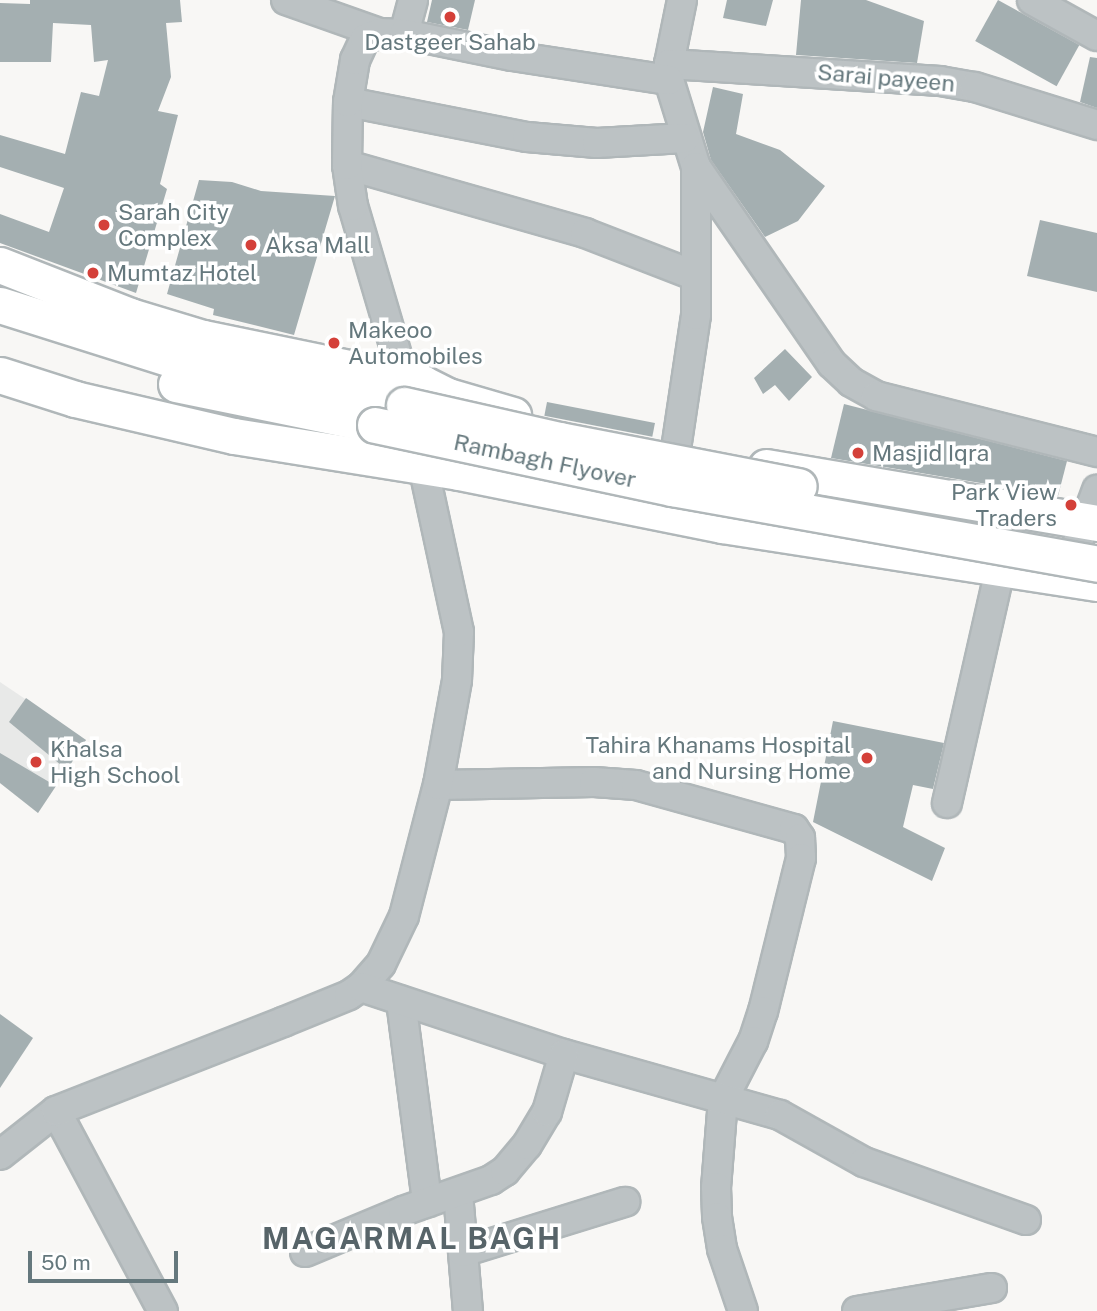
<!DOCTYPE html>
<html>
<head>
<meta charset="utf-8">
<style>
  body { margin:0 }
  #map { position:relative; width:1097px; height:1311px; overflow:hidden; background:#f8f7f5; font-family:"Public Sans",sans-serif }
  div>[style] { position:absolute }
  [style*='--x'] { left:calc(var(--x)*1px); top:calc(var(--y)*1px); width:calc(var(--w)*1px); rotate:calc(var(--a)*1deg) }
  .built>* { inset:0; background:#e8e9e8 }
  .building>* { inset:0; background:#a4afb1; transform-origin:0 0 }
  .roads { filter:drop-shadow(2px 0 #b0b7b9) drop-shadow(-2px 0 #b0b7b9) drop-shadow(0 2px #b0b7b9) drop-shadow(0 -2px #b0b7b9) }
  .minor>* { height:28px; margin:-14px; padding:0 14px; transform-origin:14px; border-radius:14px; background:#bcc2c4 }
  .major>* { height:35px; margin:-17.5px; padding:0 17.5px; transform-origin:17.5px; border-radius:17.5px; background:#fff }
  .bridges { filter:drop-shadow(2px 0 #b0b7b9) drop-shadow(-2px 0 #b0b7b9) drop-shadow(0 2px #b0b7b9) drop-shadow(0 -2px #b0b7b9) }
  .major-bridge>* { height:35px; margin:-17.5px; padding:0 17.5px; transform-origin:17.5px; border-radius:17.5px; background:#fff }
  .dots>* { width:19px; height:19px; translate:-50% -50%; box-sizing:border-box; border:4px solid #fff; border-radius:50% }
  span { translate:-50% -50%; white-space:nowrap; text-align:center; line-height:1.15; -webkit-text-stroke:7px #fff; paint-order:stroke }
  .poi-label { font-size:23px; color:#65787d }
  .left { translate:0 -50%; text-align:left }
  .right { translate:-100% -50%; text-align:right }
  .street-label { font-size:23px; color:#65787d }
  .district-label { font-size:30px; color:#576469; font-weight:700; letter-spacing:2px }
  .scale { position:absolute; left:28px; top:1251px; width:150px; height:32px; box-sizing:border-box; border:4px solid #65787d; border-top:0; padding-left:9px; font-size:21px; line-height:24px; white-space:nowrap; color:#65787d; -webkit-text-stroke:5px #fff; paint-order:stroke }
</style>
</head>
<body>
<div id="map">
  <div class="built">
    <div style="clip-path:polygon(0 682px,86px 740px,38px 813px,0 783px)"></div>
  </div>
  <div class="building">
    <div style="clip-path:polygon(30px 0,180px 0,182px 22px,166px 23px,171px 77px,158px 111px,178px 115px,160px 184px,167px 189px,136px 293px,0 243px,0 214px,49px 232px,64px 188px,0 167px,0 135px,65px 154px,81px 92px,99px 96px,108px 60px,94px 62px,91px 25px,53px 23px,51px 62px,0 62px,0 3px,30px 4px)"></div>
    <div style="clip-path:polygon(432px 0,475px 0,468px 30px,427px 22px)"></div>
    <div style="clip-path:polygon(727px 0,773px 0,766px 26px,723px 18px)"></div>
    <div style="clip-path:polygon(801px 0,866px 0,924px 21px,917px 63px,796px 55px)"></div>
    <div style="left:998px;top:0;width:93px;height:47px;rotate:29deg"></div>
    <div style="clip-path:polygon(1090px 57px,1097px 58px,1097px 108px,1080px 102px)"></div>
    <div style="clip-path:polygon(713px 87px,743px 94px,736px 134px,780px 150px,825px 186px,798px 221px,765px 237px,711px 160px,703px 132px)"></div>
    <div style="clip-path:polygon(199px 180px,232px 182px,261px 191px,335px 196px,294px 335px,213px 315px,214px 309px,167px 294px)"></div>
    <div style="clip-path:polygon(1040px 220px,1097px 233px,1097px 292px,1027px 276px)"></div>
    <div style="clip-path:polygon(785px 349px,812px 377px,789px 401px,775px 385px,763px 394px,754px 378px)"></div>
    <div style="left:547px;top:402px;width:110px;height:14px;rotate:11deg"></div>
    <div style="clip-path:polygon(844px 404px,1067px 461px,1058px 496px,831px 458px)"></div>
    <div style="clip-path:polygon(26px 698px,86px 740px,67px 770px,9px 722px)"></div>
    <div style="clip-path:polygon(833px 721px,944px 743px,933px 789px,913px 785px,903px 827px,945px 848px,932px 881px,813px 822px)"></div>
    <div style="clip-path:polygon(0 753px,56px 786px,38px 813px,0 783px)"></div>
    <div style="clip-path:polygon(0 1014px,33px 1038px,0 1088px)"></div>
  </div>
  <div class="roads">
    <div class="minor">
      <div style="--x:286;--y:0;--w:99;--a:19.5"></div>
      <div style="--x:682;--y:0;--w:65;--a:101.5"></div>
      <div style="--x:669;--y:64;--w:16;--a:90"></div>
      <div style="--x:669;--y:80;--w:91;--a:72.8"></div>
      <div style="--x:696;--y:167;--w:239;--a:55.4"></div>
      <div style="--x:832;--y:364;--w:26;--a:43"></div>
      <div style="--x:851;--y:382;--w:29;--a:29"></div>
      <div style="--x:876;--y:396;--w:228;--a:14.2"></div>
      <div style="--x:1032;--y:0;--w:74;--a:29"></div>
      <div style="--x:404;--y:34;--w:35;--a:-75"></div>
      <div style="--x:669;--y:64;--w:272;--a:3.6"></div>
      <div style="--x:940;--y:81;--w:36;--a:10"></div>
      <div style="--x:975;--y:87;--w:128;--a:17.3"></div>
      <div style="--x:348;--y:102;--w:182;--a:11.1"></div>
      <div style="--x:527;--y:137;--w:70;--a:4.9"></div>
      <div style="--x:597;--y:143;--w:88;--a:-3.3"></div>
      <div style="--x:347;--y:165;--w:248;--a:15.9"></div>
      <div style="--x:585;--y:233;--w:119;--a:21.2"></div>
      <div style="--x:409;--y:396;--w:198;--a:-106.4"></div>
      <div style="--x:353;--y:206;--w:41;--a:-98.3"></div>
      <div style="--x:347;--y:165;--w:63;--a:-89.1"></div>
      <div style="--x:348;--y:102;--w:43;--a:-80.5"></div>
      <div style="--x:355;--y:60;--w:23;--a:-65"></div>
      <div style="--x:365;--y:39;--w:15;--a:-23"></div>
      <div style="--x:379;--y:33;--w:25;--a:2"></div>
      <div style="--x:404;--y:34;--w:110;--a:11.5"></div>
      <div style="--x:512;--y:56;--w:159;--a:8.7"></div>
      <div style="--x:676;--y:449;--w:135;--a:-81.5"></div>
      <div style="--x:696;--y:315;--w:148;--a:-90"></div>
      <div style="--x:1065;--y:577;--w:93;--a:-69.8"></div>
      <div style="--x:438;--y:785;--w:156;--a:-1.1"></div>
      <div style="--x:594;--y:782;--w:42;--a:4.1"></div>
      <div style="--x:636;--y:785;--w:164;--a:15.6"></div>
      <div style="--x:794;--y:829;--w:11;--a:56"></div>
      <div style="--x:800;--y:838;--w:20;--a:87"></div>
      <div style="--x:801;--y:858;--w:158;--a:103.9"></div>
      <div style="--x:763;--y:1011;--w:32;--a:108"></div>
      <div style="--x:753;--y:1041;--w:65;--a:117.3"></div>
      <div style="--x:723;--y:1099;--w:88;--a:94.5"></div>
      <div style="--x:716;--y:1187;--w:30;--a:88"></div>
      <div style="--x:717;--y:1217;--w:32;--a:81"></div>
      <div style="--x:722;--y:1249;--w:65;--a:71.3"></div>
      <div style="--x:947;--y:803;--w:239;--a:-77.2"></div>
      <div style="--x:361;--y:987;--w:30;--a:-49"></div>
      <div style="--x:381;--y:964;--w:53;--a:-64.4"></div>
      <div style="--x:404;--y:916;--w:135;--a:-75.5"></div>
      <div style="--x:438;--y:785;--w:107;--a:-79.7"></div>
      <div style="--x:457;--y:680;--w:48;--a:-87.6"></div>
      <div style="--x:459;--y:632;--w:189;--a:-102.2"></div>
      <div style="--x:401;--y:1001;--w:203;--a:82.6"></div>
      <div style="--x:56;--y:1111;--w:227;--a:61.9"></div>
      <div style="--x:0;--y:1155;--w:71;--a:-38.2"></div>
      <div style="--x:56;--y:1111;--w:244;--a:-21.4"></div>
      <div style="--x:283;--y:1022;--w:71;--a:-22.2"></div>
      <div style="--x:349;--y:995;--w:14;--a:-34"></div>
      <div style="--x:361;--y:987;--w:214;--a:18.3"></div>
      <div style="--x:564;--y:1054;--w:224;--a:15.8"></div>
      <div style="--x:780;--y:1115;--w:96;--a:29.2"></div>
      <div style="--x:864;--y:1162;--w:172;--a:19.7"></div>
      <div style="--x:458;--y:1193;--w:118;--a:85.2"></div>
      <div style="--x:305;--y:1252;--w:106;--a:-22.7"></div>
      <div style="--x:403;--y:1211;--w:93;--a:-19.4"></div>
      <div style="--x:491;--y:1180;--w:17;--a:-33"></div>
      <div style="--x:505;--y:1171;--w:34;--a:-50"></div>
      <div style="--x:527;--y:1145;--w:39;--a:-59"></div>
      <div style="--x:547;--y:1112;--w:60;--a:-73.7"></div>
      <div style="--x:463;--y:1252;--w:170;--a:-17.2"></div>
      <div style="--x:857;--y:1311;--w:137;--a:-9.7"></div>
    </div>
    <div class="major">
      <div style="--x:0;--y:265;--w:140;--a:21.4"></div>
      <div style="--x:130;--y:316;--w:76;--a:16.8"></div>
      <div style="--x:203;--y:338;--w:224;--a:11.6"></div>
      <div style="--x:422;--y:383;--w:29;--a:27"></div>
      <div style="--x:448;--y:396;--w:68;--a:16.3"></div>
      <div style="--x:0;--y:305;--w:187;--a:17.5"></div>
      <div style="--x:178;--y:361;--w:111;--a:9.9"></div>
      <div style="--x:287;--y:380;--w:120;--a:12.1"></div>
      <div style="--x:0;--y:375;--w:79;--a:17.7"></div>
      <div style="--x:75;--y:399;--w:163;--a:13.1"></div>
      <div style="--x:234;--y:436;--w:228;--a:9.1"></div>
      <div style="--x:459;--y:472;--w:268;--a:11.4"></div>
      <div style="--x:722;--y:525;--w:379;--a:8.8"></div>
      <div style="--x:176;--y:384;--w:203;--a:11.6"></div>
      <div style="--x:766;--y:467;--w:336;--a:9.6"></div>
    </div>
  </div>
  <div class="bridges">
    <div class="major-bridge">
      <div style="--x:404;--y:405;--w:159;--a:12.7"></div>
      <div style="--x:559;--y:440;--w:244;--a:10.9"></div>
      <div style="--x:375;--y:425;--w:304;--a:12"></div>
      <div style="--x:672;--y:488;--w:432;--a:10.1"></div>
    </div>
  </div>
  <div class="dots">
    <div style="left:450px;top:17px;background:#d44039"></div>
    <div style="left:104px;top:225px;background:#d44039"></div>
    <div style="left:251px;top:245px;background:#d44039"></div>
    <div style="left:93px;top:273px;background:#d44039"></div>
    <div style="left:334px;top:343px;background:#d44039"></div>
    <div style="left:858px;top:453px;background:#d44039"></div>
    <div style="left:1071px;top:505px;background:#d44039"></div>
    <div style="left:867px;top:758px;background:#d44039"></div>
    <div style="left:36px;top:762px;background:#d44039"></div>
  </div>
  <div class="poi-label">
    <span style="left:450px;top:42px">Dastgeer Sahab</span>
    <span class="left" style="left:118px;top:225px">Sarah City<br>Complex</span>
    <span class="left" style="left:265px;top:245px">Aksa Mall</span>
    <span class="left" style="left:107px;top:273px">Mumtaz Hotel</span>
    <span class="left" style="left:348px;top:343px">Makeoo<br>Automobiles</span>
    <span class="left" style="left:872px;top:453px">Masjid Iqra</span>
    <span class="right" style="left:1057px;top:505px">Park View<br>Traders</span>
    <span class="right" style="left:851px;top:758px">Tahira Khanams Hospital<br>and Nursing Home</span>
    <span class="left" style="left:50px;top:762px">Khalsa<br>High School</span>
  </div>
  <div class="street-label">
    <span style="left:886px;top:78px;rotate:5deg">Sarai payeen</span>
    <span style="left:545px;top:461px;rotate:12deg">Rambagh Flyover</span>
  </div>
  <div class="district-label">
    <span style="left:412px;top:1238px">MAGARMAL BAGH</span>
  </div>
  <div class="scale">50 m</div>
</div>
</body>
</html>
